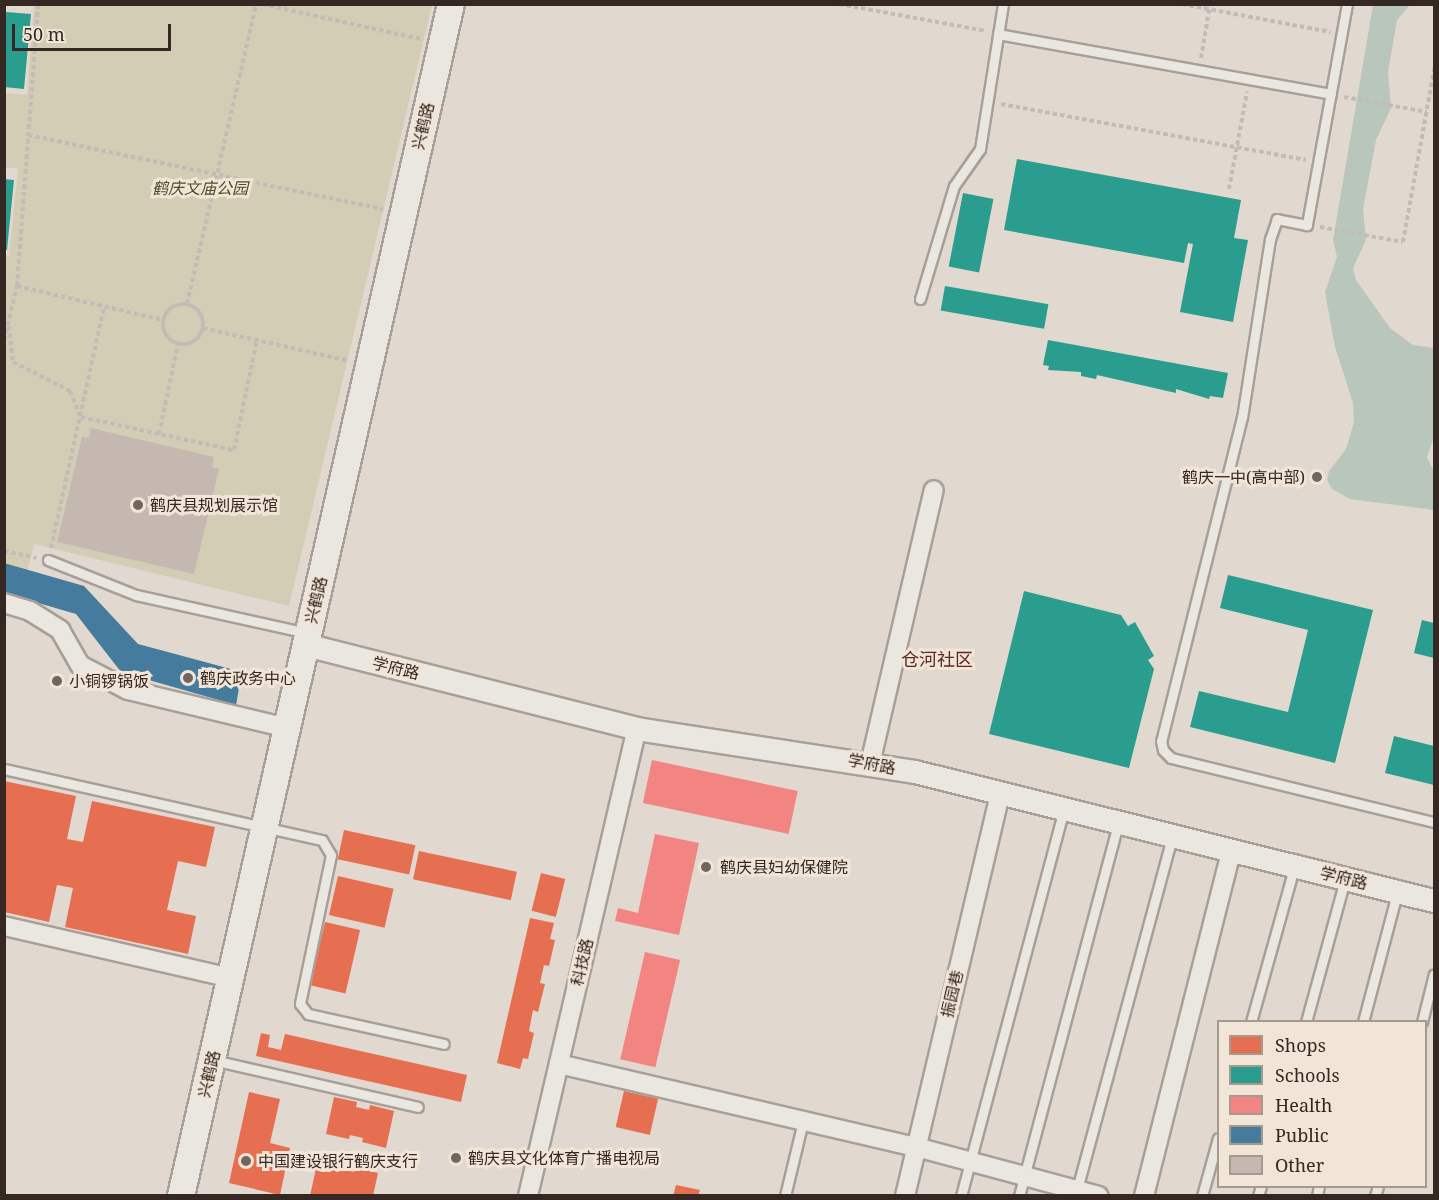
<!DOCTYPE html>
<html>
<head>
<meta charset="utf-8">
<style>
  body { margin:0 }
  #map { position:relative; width:1439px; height:1200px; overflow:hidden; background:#e1d9d0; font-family:"Noto Serif","Noto Sans SC",serif }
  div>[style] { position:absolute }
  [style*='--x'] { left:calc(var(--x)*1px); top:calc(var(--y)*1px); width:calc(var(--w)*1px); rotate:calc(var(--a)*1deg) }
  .green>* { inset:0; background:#d2cdb4 }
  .water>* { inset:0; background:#b9c6bc }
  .shops>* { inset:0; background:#e76f51; transform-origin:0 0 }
  .schools>* { inset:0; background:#2a9d8f; transform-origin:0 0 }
  .health>* { inset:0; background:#f28482; transform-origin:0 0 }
  .public>* { inset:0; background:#457b9d }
  .building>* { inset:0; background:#c5b8b1 }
  .path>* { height:4px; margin-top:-2px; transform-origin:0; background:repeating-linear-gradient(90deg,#c2bcb7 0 4.5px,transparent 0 7.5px) }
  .path>.ring { margin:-2px; padding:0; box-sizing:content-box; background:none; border:4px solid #c2bcb7; border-radius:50% }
  .roads { filter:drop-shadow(2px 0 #a79f98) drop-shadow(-2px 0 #a79f98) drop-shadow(0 2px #a79f98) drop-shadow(0 -2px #a79f98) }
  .service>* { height:9px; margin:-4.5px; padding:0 4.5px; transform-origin:4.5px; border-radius:4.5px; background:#eae6e0 }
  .minor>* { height:18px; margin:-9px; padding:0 9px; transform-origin:9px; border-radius:9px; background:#eae6e0 }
  .tertiary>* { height:22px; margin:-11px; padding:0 11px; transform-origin:11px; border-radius:11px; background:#eae6e0 }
  .secondary>* { height:26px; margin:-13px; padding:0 13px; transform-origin:13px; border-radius:13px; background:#eae6e0 }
  .dots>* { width:16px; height:16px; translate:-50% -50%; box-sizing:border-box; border:3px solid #f1e5d7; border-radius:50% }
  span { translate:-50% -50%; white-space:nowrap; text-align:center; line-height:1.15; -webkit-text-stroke:6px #f1e5d7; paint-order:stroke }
  .street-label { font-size:16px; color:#352721 }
  .park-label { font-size:16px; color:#4c4f2a; font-style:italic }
  .poi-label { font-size:16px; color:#352721 }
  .right { translate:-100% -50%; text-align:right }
  .left { translate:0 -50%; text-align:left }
  .neighbourhood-label { font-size:18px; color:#5c2726 }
  .frame { position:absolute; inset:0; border:6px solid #352721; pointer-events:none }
  .legend { position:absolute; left:1217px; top:1020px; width:210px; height:168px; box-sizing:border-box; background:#f1e5d7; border:2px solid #a6998e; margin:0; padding:8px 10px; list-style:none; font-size:18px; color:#352721 }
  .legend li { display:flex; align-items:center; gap:12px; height:30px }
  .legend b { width:30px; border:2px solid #a6998e }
  .scale { position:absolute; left:12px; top:24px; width:159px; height:27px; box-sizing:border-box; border:3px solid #352721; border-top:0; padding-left:8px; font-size:18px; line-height:21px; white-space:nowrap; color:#352721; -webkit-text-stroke:4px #f1e5d7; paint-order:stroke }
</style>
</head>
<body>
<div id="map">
  <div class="green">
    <div style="clip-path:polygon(34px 5px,432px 5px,289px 606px,34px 544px,21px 597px,5px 593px,4px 255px,9px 256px,18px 169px,5px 167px,4px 93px,27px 95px)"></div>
  </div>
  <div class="water">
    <div style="clip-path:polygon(1373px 5px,1410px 5px,1397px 20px,1388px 72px,1391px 108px,1376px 140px,1363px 209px,1366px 240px,1353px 268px,1356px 280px,1390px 328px,1413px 345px,1434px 348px,1434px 437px,1427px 457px,1434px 472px,1434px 510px,1350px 499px,1332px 489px,1327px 480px,1329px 471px,1346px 449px,1354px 422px,1353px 403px,1335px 347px,1325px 292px,1337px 257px,1333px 240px)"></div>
  </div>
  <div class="shops">
    <div style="clip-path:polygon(4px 781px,76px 796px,67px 839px,83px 842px,92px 801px,215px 827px,206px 867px,178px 861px,167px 910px,196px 916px,188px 954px,65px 927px,73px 888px,57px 885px,49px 922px,4px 912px)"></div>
    <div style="left:344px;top:830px;width:73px;height:30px;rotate:12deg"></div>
    <div style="left:419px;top:851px;width:100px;height:29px;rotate:12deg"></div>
    <div style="left:541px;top:873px;width:25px;height:39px;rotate:14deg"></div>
    <div style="left:338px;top:876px;width:57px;height:40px;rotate:13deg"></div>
    <div style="clip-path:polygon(530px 918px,554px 923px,550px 939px,555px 940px,549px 966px,544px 965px,540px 983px,545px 984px,538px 1012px,533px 1010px,529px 1031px,534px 1033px,528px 1059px,523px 1058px,520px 1069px,497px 1063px)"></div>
    <div style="left:325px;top:922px;width:36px;height:65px;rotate:13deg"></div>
    <div style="clip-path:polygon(261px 1033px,270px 1035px,268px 1047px,281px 1050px,285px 1034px,467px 1075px,461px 1102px,256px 1056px)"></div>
    <div style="left:624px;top:1091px;width:35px;height:37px;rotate:13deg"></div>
    <div style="clip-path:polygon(249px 1092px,280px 1099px,270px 1143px,290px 1148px,280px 1195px,229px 1183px)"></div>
    <div style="clip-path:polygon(334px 1097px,357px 1102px,356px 1107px,369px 1110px,370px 1105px,394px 1111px,386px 1148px,362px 1142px,363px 1138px,350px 1135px,349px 1139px,326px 1134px)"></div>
    <div style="clip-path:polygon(318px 1159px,341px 1164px,340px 1169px,354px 1172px,355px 1167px,378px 1173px,373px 1196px,310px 1196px)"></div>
    <div style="clip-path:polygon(676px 1185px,700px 1190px,698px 1196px,673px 1196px)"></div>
  </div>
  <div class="schools">
    <div style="clip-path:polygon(6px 12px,31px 14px,24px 89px,4px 87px)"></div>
    <div style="clip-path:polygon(1017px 159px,1241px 200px,1234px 238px,1248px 240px,1233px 322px,1180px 312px,1193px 244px,1188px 243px,1184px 263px,1004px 230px)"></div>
    <div style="clip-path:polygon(4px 179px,14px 180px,7px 250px,4px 250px)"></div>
    <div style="left:963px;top:193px;width:31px;height:75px;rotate:11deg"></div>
    <div style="left:945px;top:286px;width:105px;height:25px;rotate:10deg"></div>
    <div style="clip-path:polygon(1048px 340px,1228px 373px,1223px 398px,1210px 396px,1209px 399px,1176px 389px,1176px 393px,1097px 375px,1096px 379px,1081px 376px,1081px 372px,1048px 370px,1049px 366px,1043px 365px)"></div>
    <div style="clip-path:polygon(1228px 575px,1373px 610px,1335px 763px,1190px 727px,1199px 691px,1288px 712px,1308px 630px,1220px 608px)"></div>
    <div style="clip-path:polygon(1024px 591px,1121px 615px,1128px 626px,1135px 622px,1154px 656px,1148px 660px,1154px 669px,1129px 768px,989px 734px)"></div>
    <div style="clip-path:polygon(1422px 620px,1434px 623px,1434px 658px,1414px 653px)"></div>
    <div style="clip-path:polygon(1394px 736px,1434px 746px,1434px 785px,1385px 773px)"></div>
  </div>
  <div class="health">
    <div style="left:652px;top:760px;width:149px;height:44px;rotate:12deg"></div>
    <div style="clip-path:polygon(655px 834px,699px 843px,679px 935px,615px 921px,618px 908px,638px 913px)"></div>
    <div style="left:645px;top:952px;width:36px;height:110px;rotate:13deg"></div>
  </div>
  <div class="public">
    <div style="clip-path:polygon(4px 563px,84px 586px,138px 644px,242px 672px,236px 705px,121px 672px,76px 614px,4px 593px)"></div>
  </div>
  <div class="building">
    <div style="clip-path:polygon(91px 428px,214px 457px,212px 467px,219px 469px,194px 574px,57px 542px,82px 437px,89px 438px)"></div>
  </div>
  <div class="path">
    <div style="--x:262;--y:4;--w:162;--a:12.5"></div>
    <div style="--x:839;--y:4;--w:149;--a:10.4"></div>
    <div style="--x:1182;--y:4;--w:151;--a:10.7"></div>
    <div style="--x:1201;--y:58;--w:49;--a:-80.5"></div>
    <div style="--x:1344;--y:97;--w:84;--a:10.2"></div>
    <div style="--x:1001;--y:104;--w:310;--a:10.4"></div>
    <div style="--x:28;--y:135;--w:363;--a:11.8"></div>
    <div style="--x:1229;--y:189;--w:99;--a:-79.5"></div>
    <div style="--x:1320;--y:227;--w:84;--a:10.2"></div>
    <div style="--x:1403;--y:242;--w:176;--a:-79.8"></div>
    <div style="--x:17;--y:286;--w:150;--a:13.1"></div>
    <div class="ring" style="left:163px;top:304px;width:36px;height:36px"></div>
    <div style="--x:187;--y:304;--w:308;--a:-77"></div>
    <div style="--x:9;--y:326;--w:36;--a:84"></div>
    <div style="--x:13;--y:362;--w:64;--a:27"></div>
    <div style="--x:70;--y:391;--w:27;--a:68"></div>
    <div style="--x:203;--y:328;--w:150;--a:12.7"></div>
    <div style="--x:4;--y:340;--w:56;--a:-76.5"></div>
    <div style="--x:17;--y:286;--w:283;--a:-85.7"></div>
    <div style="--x:81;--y:417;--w:157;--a:12.2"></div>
    <div style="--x:234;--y:450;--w:112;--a:-78.2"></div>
    <div style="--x:159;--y:434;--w:92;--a:-78.1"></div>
    <div style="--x:51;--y:548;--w:247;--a:-77.6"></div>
    <div style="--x:4;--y:551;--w:33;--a:12"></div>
  </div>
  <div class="roads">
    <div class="service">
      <div style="--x:1347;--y:4;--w:225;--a:100.3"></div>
      <div style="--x:1307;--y:225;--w:31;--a:-169"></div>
      <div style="--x:1277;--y:219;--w:21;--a:109"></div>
      <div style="--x:1270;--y:239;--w:180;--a:98.9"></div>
      <div style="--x:1242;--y:417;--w:334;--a:104"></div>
      <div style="--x:1161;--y:741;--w:9;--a:77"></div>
      <div style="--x:1163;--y:750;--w:11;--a:45"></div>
      <div style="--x:1171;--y:758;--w:271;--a:13.7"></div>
      <div style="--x:998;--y:34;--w:338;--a:10.2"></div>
      <div style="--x:920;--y:299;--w:118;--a:-73.3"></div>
      <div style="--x:954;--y:186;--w:45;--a:-54.9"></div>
      <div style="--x:980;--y:149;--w:147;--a:-81"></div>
      <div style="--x:48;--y:560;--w:95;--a:21.7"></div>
      <div style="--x:136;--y:595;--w:176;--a:12.5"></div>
      <div style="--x:4;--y:769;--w:326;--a:12.6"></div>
      <div style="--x:322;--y:840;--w:17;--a:59"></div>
      <div style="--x:331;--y:855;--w:152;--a:101.8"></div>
      <div style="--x:300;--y:1004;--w:13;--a:51"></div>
      <div style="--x:308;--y:1014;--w:139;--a:12.4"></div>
      <div style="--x:1251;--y:1022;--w:160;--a:-74.4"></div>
      <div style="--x:1306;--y:1022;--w:148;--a:-74.7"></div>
      <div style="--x:1363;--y:1022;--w:133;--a:-75.2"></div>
      <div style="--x:1422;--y:1022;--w:49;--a:-76"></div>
      <div style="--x:213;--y:1060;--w:210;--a:12.9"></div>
      <div style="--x:1076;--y:1193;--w:370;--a:-74.9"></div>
      <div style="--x:785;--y:1196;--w:77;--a:-76.5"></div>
      <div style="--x:961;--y:1196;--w:400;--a:-75.1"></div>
      <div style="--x:1019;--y:1196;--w:385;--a:-75.1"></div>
      <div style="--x:1202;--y:1196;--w:60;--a:-74.6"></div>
      <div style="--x:1258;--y:1196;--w:10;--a:-73"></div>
      <div style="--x:1317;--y:1196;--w:10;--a:-79"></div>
      <div style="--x:1375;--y:1196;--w:10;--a:-73"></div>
    </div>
    <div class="minor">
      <div style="--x:4;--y:603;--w:27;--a:17"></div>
      <div style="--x:30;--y:611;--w:36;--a:32"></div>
      <div style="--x:60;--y:630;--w:40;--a:60.3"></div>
      <div style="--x:80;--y:665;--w:54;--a:27.5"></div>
      <div style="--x:128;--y:690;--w:163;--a:13.4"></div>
      <div style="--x:870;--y:764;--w:281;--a:-76.9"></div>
      <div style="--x:4;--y:926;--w:233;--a:12.9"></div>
      <div style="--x:559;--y:1064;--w:367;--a:13.1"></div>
      <div style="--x:916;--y:1147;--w:189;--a:15"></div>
      <div style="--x:528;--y:1196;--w:480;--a:-76.9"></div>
      <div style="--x:905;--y:1196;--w:414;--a:-76.7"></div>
      <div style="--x:1144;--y:1196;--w:356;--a:-75.8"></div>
    </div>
    <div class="tertiary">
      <div style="--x:306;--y:645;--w:341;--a:14.2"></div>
      <div style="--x:637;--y:729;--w:281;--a:8.8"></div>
      <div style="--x:915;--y:772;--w:535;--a:13.96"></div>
    </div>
    <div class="secondary">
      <div style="--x:181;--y:1196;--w:1222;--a:-77.24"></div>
    </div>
  </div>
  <div class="dots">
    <div style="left:1317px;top:477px;background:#71655e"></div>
    <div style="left:138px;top:505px;background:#71655e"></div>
    <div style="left:188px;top:678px;background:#71655e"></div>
    <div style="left:57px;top:681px;background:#71655e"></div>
    <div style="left:706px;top:867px;background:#71655e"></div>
    <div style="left:456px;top:1158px;background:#71655e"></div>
    <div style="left:246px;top:1161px;background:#71655e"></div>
  </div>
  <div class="street-label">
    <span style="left:423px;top:126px;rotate:-77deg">兴鹤路</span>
    <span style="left:316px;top:600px;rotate:-77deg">兴鹤路</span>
    <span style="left:396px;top:668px;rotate:14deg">学府路</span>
    <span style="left:872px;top:764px;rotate:11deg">学府路</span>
    <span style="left:1344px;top:878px;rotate:14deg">学府路</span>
    <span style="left:582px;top:962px;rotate:-77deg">科技路</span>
    <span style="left:952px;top:994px;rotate:-77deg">振园巷</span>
    <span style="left:209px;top:1074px;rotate:-77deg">兴鹤路</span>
  </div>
  <div class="park-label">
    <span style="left:200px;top:188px">鹤庆文庙公园</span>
  </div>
  <div class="poi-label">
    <span class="right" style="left:1305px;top:477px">鹤庆一中(高中部)</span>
    <span class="left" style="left:150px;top:505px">鹤庆县规划展示馆</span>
    <span class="left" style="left:200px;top:678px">鹤庆政务中心</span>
    <span class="left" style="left:69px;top:681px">小铜锣锅饭</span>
    <span class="left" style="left:720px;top:867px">鹤庆县妇幼保健院</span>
    <span class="left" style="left:468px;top:1158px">鹤庆县文化体育广播电视局</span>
    <span class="left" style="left:258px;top:1161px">中国建设银行鹤庆支行</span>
  </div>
  <div class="neighbourhood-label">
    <span style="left:937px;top:659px">仓河社区</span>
  </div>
  <div class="frame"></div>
  <ul class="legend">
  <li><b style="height:16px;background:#e76f51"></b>Shops</li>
  <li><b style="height:16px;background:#2a9d8f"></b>Schools</li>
  <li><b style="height:16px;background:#f28482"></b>Health</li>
  <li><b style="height:16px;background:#457b9d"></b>Public</li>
  <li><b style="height:16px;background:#c5b8b1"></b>Other</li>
  </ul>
  <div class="scale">50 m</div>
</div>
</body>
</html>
